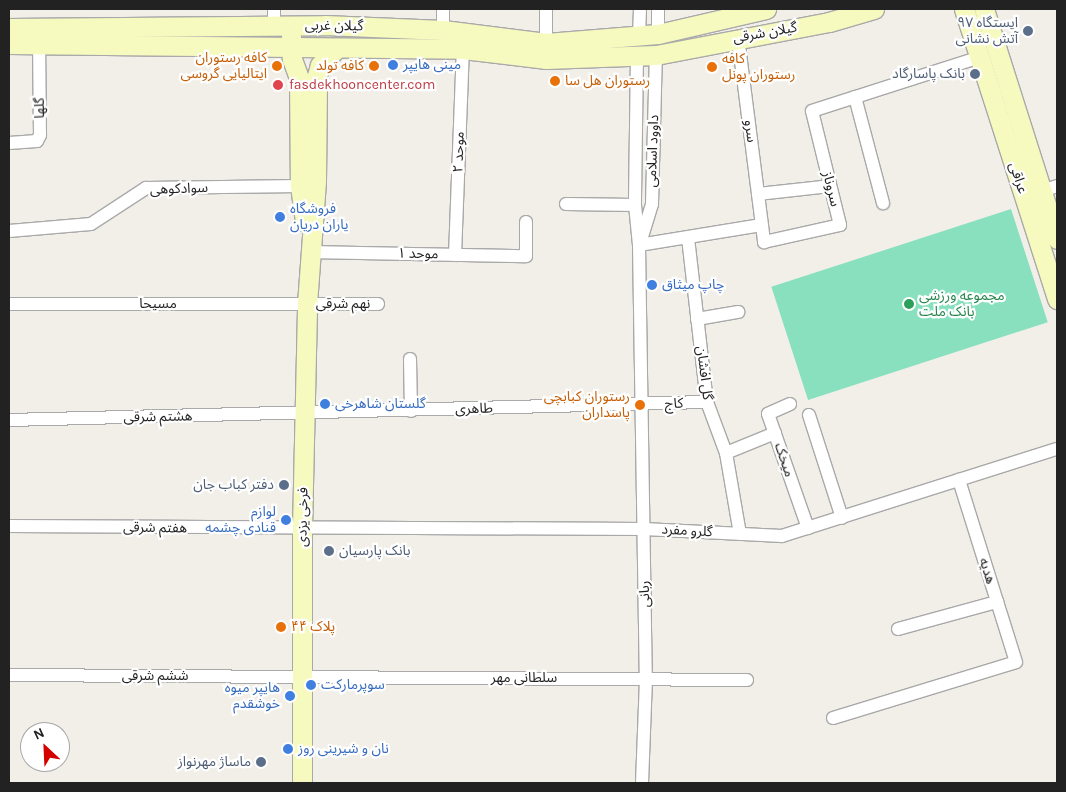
<!DOCTYPE html>
<html>
<head>
<meta charset="utf-8">
<style>
  body { margin:0 }
  #map { position:relative; width:1066px; height:792px; overflow:hidden; background:#f2efe9; font-family:Karla,"Noto Sans Arabic",sans-serif }
  div>[style] { position:absolute }
  [style*='--x'] { left:calc(var(--x)*1px); top:calc(var(--y)*1px); width:calc(var(--w)*1px); rotate:calc(var(--a)*1deg) }
  .pitch>* { inset:0; background:#88e0be; transform-origin:0 0 }
  .roads { filter:drop-shadow(1px 0 #a9a9a9) drop-shadow(-1px 0 #a9a9a9) drop-shadow(0 1px #a9a9a9) drop-shadow(0 -1px #a9a9a9) }
  .minor>* { height:12px; margin:-6px; padding:0 6px; transform-origin:6px; border-radius:6px; background:#fff }
  .secondary>* { height:19px; margin:-9.5px; padding:0 9.5px; transform-origin:9.5px; border-radius:9.5px; background:#f7fabf }
  .dots>* { width:14px; height:14px; translate:-50% -50%; box-sizing:border-box; border:2px solid #fff; border-radius:50% }
  span { translate:-50% -50%; white-space:nowrap; text-align:center; line-height:1.15; -webkit-text-stroke:4.5px #fff; paint-order:stroke }
  .service-label { font-size:14px; color:#4e5e75 }
  .right { translate:-100% -50%; text-align:right }
  .left { translate:0 -50%; text-align:left }
  .street-label { font-size:14px; color:#222 }
  .food-label { font-size:14px; color:#c56008 }
  .shop-label { font-size:14px; color:#366cbe }
  .health-label { font-size:14px; color:#be3a42 }
  .leisure-label { font-size:14px; color:#27864d }
  .frame { position:absolute; inset:0; border:10px solid #222; pointer-events:none }
  .north { position:absolute; left:20px; top:722px; width:50px; height:50px; box-sizing:border-box; background:#fff; border:1px solid #a7a7a7; border-radius:50%; rotate:335deg; font-size:14px; font-weight:700; line-height:20px; text-align:center; color:#222 }
  .north::after { content:''; display:block; margin:auto; width:18px; height:22px; background:#d40000; clip-path:polygon(50% 0,100% 100%,50% 72%,0 100%) }
</style>
</head>
<body>
<div id="map">
  <div class="pitch">
    <div style="left:1011px;top:209px;width:119px;height:252px;rotate:72deg"></div>
  </div>
  <div class="roads">
    <div class="minor">
      <div style="--x:274;--y:25;--w:16;--a:-90"></div>
      <div style="--x:443;--y:30;--w:21;--a:-90"></div>
      <div style="--x:658;--y:34;--w:25;--a:-90"></div>
      <div style="--x:639;--y:37;--w:28;--a:-88"></div>
      <div style="--x:738;--y:38;--w:206;--a:82.7"></div>
      <div style="--x:764;--y:242;--w:78;--a:-12.6"></div>
      <div style="--x:840;--y:225;--w:117;--a:-103.8"></div>
      <div style="--x:812;--y:111;--w:176;--a:-17.8"></div>
      <div style="--x:546;--y:43;--w:34;--a:-90"></div>
      <div style="--x:637;--y:55;--w:150;--a:90.8"></div>
      <div style="--x:635;--y:205;--w:40;--a:84.3"></div>
      <div style="--x:639;--y:245;--w:434;--a:89.1"></div>
      <div style="--x:646;--y:679;--w:104;--a:92.2"></div>
      <div style="--x:855;--y:97;--w:110;--a:75.2"></div>
      <div style="--x:9;--y:143;--w:28;--a:-4"></div>
      <div style="--x:37;--y:141;--w:7;--a:-63"></div>
      <div style="--x:40;--y:135;--w:90;--a:-90.6"></div>
      <div style="--x:1042;--y:191;--w:16;--a:-18"></div>
      <div style="--x:758;--y:194;--w:72;--a:-6.3"></div>
      <div style="--x:566;--y:204;--w:69;--a:0.8"></div>
      <div style="--x:9;--y:231;--w:82;--a:-4.9"></div>
      <div style="--x:91;--y:224;--w:66;--a:-33.2"></div>
      <div style="--x:146;--y:188;--w:154;--a:-0.7"></div>
      <div style="--x:688;--y:238;--w:165;--a:83.4"></div>
      <div style="--x:707;--y:402;--w:54;--a:69.6"></div>
      <div style="--x:726;--y:453;--w:82;--a:80.2"></div>
      <div style="--x:641;--y:240;--w:38;--a:-73"></div>
      <div style="--x:652;--y:204;--w:149;--a:-88.5"></div>
      <div style="--x:639;--y:245;--w:124;--a:-9.3"></div>
      <div style="--x:309;--y:252;--w:217;--a:1.1"></div>
      <div style="--x:526;--y:256;--w:34;--a:-90"></div>
      <div style="--x:455;--y:255;--w:206;--a:-87.8"></div>
      <div style="--x:9;--y:304;--w:369;--a:0"></div>
      <div style="--x:697;--y:319;--w:42;--a:-9.7"></div>
      <div style="--x:410;--y:359;--w:52;--a:88.9"></div>
      <div style="--x:790;--y:404;--w:24;--a:156"></div>
      <div style="--x:768;--y:414;--w:121;--a:70.7"></div>
      <div style="--x:809;--y:415;--w:108;--a:72.2"></div>
      <div style="--x:9;--y:420;--w:698;--a:-1.48"></div>
      <div style="--x:726;--y:453;--w:53;--a:-22.2"></div>
      <div style="--x:9;--y:526;--w:635;--a:0.27"></div>
      <div style="--x:644;--y:529;--w:138;--a:2.9"></div>
      <div style="--x:782;--y:536;--w:288;--a:-17.6"></div>
      <div style="--x:898;--y:629;--w:103;--a:-15.3"></div>
      <div style="--x:9;--y:675;--w:738;--a:0.39"></div>
      <div style="--x:833;--y:718;--w:191;--a:-17"></div>
      <div style="--x:1016;--y:662;--w:191;--a:-107.4"></div>
    </div>
    <div class="secondary">
      <div style="--x:964;--y:9;--w:305;--a:72.2"></div>
      <div style="--x:984;--y:9;--w:241;--a:72.4"></div>
      <div style="--x:9;--y:28;--w:316;--a:-0.5"></div>
      <div style="--x:325;--y:25;--w:118;--a:2.4"></div>
      <div style="--x:443;--y:30;--w:104;--a:7.2"></div>
      <div style="--x:546;--y:43;--w:112;--a:-4.6"></div>
      <div style="--x:658;--y:34;--w:111;--a:-13"></div>
      <div style="--x:291;--y:36;--w:23;--a:88"></div>
      <div style="--x:292;--y:59;--w:20;--a:70"></div>
      <div style="--x:299;--y:78;--w:108;--a:89.5"></div>
      <div style="--x:300;--y:186;--w:36;--a:82"></div>
      <div style="--x:9;--y:44;--w:454;--a:0.6"></div>
      <div style="--x:463;--y:49;--w:84;--a:6.9"></div>
      <div style="--x:546;--y:59;--w:110;--a:-2.1"></div>
      <div style="--x:656;--y:55;--w:176;--a:-10.8"></div>
      <div style="--x:829;--y:22;--w:47;--a:-16.1"></div>
      <div style="--x:302;--y:783;--w:254;--a:-90"></div>
      <div style="--x:302;--y:529;--w:225;--a:-88.7"></div>
      <div style="--x:307;--y:304;--w:124;--a:-85.8"></div>
      <div style="--x:316;--y:180;--w:104;--a:-89.4"></div>
      <div style="--x:317;--y:76;--w:11;--a:-75"></div>
      <div style="--x:320;--y:65;--w:24;--a:-45"></div>
    </div>
  </div>
  <div class="dots">
    <div style="left:1028px;top:31px;background:#5c6f8a"></div>
    <div style="left:393px;top:65px;background:#3f7fe0"></div>
    <div style="left:277px;top:66px;background:#e8710a"></div>
    <div style="left:374px;top:66px;background:#e8710a"></div>
    <div style="left:712px;top:67px;background:#e8710a"></div>
    <div style="left:975px;top:74px;background:#5c6f8a"></div>
    <div style="left:555px;top:81px;background:#e8710a"></div>
    <div style="left:278px;top:85px;background:#e0444e"></div>
    <div style="left:280px;top:217px;background:#3f7fe0"></div>
    <div style="left:652px;top:285px;background:#3f7fe0"></div>
    <div style="left:909px;top:304px;background:#2e9e5b"></div>
    <div style="left:325px;top:404px;background:#3f7fe0"></div>
    <div style="left:640px;top:405px;background:#e8710a"></div>
    <div style="left:284px;top:485px;background:#5c6f8a"></div>
    <div style="left:286px;top:520px;background:#3f7fe0"></div>
    <div style="left:329px;top:551px;background:#5c6f8a"></div>
    <div style="left:281px;top:627px;background:#e8710a"></div>
    <div style="left:311px;top:685px;background:#3f7fe0"></div>
    <div style="left:290px;top:696px;background:#3f7fe0"></div>
    <div style="left:288px;top:749px;background:#3f7fe0"></div>
    <div style="left:261px;top:762px;background:#5c6f8a"></div>
  </div>
  <div class="service-label">
    <span class="right" style="left:1018px;top:31px">ایستگاه ۹۷<br>آتش نشانی</span>
    <span class="right" style="left:965px;top:74px">بانک پاسارگاد</span>
    <span class="right" style="left:274px;top:485px">دفتر کباب جان</span>
    <span class="left" style="left:339px;top:551px">بانک پارسیان</span>
    <span class="right" style="left:251px;top:762px">ماساژ مهرنواز</span>
  </div>
  <div class="street-label">
    <span style="left:334px;top:26px;rotate:1deg">گیلان غربی</span>
    <span style="left:765px;top:33px;rotate:-10deg">گیلان شرقی</span>
    <span style="left:40px;top:108px;rotate:-91deg">گلها</span>
    <span style="left:750px;top:131px;rotate:83deg">سرو</span>
    <span style="left:653px;top:151px;rotate:-88deg">داوود اسلامی</span>
    <span style="left:459px;top:152px;rotate:-88deg">موحد ۲</span>
    <span style="left:1018px;top:178px;rotate:72deg">عراقی</span>
    <span style="left:179px;top:189px;rotate:-2deg">سوادکوهی</span>
    <span style="left:831px;top:189px;rotate:76deg">سروناز</span>
    <span style="left:418px;top:254px;rotate:1deg">موحد ۱</span>
    <span style="left:158px;top:304px">مسیحا</span>
    <span style="left:343px;top:304px">نهم شرقی</span>
    <span style="left:704px;top:373px;rotate:83deg">گل افشان</span>
    <span style="left:674px;top:404px;rotate:-3deg">کاج</span>
    <span style="left:474px;top:409px;rotate:-1deg">طاهری</span>
    <span style="left:158px;top:417px;rotate:-1deg">هشتم شرقی</span>
    <span style="left:784px;top:460px;rotate:71deg">میخک</span>
    <span style="left:303px;top:517px;rotate:-89deg">فرخی یزدی</span>
    <span style="left:155px;top:528px;rotate:1deg">هفتم شرقی</span>
    <span style="left:687px;top:531px;rotate:3deg">گلرو مفرد</span>
    <span style="left:987px;top:571px;rotate:73deg">هدیه</span>
    <span style="left:645px;top:594px;rotate:-91deg">ربانی</span>
    <span style="left:155px;top:676px">ششم شرقی</span>
    <span style="left:524px;top:678px">سلطانی مهر</span>
  </div>
  <div class="food-label">
    <span class="right" style="left:267px;top:66px">کافه رستوران<br>ایتالیایی گروسی</span>
    <span class="left" style="left:722px;top:67px">کافه<br>رستوران پونل</span>
    <span class="right" style="left:364px;top:66px">کافه تولد</span>
    <span class="left" style="left:565px;top:81px">رستوران هل سا</span>
    <span class="right" style="left:630px;top:405px">رستوران کبابچی<br>پاسداران</span>
    <span class="left" style="left:291px;top:627px">پلاک ۴۴</span>
  </div>
  <div class="shop-label">
    <span class="left" style="left:403px;top:65px">مینی هایپر</span>
    <span class="left" style="left:290px;top:217px">فروشگاه<br>یاران دریان</span>
    <span class="left" style="left:662px;top:285px">چاپ میثاق</span>
    <span class="left" style="left:335px;top:404px">گلستان شاهرخى</span>
    <span class="right" style="left:276px;top:520px">لوازم<br>قنادی چشمه</span>
    <span class="left" style="left:321px;top:685px">سوپرمارکت</span>
    <span class="right" style="left:280px;top:696px">هایپر میوه<br>خوشقدم</span>
    <span class="left" style="left:298px;top:749px">نان و شيرينى روز</span>
  </div>
  <div class="health-label">
    <span class="left" style="left:289px;top:85px">fasdekhooncenter.com</span>
  </div>
  <div class="leisure-label">
    <span class="left" style="left:919px;top:304px">مجموعه ورزشی<br>بانک ملت</span>
  </div>
  <div class="frame"></div>
  <div class="north">N</div>
</div>
</body>
</html>
